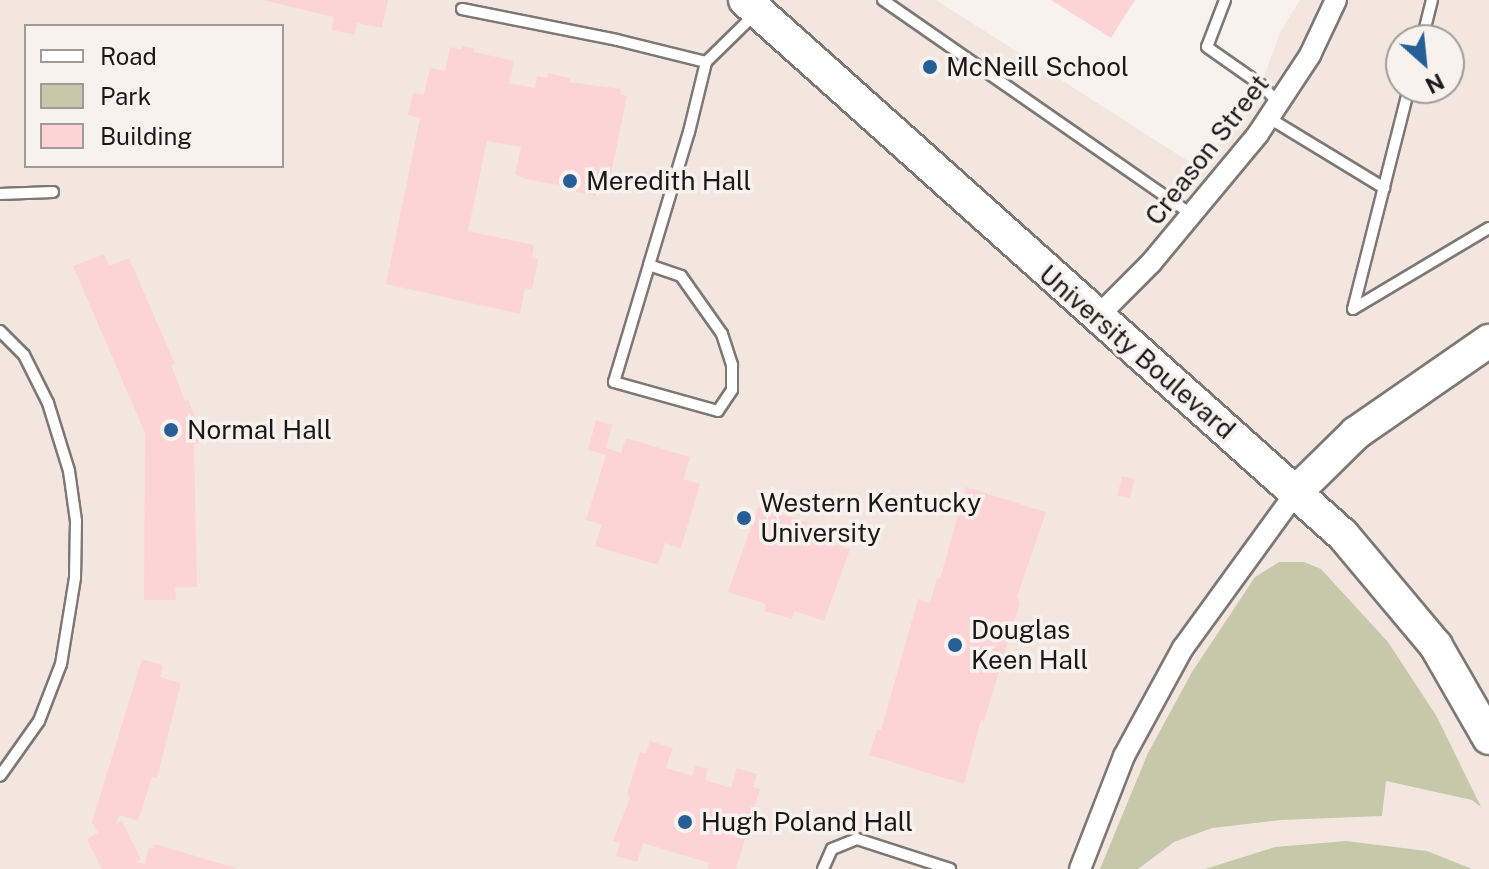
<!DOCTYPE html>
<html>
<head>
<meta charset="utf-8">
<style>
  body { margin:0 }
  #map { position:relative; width:1489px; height:869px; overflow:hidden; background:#f8f2ef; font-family:"Public Sans",sans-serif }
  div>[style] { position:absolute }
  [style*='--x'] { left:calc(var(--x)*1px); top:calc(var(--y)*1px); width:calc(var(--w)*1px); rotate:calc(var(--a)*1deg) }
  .built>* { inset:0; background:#f3e6df }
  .green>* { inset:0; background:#c5c8a9 }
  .building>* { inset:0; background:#fdd4d5; transform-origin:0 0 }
  .roads { filter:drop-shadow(2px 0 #7d7876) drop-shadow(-2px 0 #7d7876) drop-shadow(0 2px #7d7876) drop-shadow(0 -2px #7d7876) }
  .service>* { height:10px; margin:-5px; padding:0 5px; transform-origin:5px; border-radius:5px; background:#fff }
  .minor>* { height:20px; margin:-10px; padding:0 10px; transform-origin:10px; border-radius:10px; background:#fff }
  .primary>* { height:32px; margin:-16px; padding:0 16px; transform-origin:16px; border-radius:16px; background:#fff }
  .dots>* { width:22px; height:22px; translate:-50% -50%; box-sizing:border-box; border:4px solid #f8f2ef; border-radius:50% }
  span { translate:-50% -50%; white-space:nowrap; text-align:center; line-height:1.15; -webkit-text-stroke:7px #f8f2ef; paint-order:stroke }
  .poi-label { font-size:26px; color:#1b1918 }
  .left { translate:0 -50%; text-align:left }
  .street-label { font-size:26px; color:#1b1918 }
  .legend { position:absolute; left:24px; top:24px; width:260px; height:144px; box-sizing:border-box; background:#f8f2ef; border:2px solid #a09b99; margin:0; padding:10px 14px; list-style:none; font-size:24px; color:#1b1918 }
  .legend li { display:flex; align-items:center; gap:16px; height:40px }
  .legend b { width:40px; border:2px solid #a09b99 }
  .north { position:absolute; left:1385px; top:24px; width:80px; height:80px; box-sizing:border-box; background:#f8f2ef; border:2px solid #a09b99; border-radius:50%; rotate:153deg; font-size:22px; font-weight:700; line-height:32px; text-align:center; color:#1b1918 }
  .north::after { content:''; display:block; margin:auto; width:28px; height:36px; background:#255f96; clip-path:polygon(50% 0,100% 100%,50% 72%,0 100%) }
</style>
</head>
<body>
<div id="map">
  <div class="built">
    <div style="clip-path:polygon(evenodd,0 0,936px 0,1196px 166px,1238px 119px,1261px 85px,1281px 30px,1300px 0,1489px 0,1489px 869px,0 869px,0 0,26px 26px,282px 26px,282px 166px,26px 166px,26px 26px,0 0,1401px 40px,1449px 40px,1449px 88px,1401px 88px,1401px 40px)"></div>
  </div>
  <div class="green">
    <div style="clip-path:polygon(1279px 562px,1304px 562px,1321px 569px,1388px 642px,1437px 717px,1481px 807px,1472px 800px,1386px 781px,1382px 816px,1281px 820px,1212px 828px,1174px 842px,1138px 869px,1100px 869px,1148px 753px,1192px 672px,1255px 577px)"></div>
    <div style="clip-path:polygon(1346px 841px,1427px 851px,1472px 869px,1205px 869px,1275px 847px)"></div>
  </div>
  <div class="building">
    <div style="clip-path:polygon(262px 0,388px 0,382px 28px,357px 23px,355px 35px,331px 30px,334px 17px)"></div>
    <div style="clip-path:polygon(1051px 0,1135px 0,1111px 38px)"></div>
    <div style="clip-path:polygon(462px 46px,474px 48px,474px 52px,514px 61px,509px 83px,535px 88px,537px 76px,547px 78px,548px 73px,570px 78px,569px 82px,621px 89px,620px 94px,627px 96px,607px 194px,598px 192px,597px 196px,576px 192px,576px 188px,525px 179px,515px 174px,521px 147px,487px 141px,468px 231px,534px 245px,532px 258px,538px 259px,532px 290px,525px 288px,520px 314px,386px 284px,420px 118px,408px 115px,413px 93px,424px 94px,430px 68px,445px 71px,450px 47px,461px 50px)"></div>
    <div style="clip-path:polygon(104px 254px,109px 266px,129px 258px,175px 364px,171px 365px,185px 401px,188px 400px,199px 426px,198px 444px,194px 444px,197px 587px,175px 587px,176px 600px,144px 600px,145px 433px,73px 266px)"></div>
    <div style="clip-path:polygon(596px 420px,612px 425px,606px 448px,621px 453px,626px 438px,690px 457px,684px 479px,700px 484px,694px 504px,681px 548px,665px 543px,658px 565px,595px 546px,602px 524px,586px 520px,606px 455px,588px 450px)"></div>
    <div style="left:1122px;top:476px;width:13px;height:20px;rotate:13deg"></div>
    <div style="clip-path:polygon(966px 487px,1046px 512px,1017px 597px,1020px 603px,984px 721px,981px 720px,964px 784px,869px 755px,877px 730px,881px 730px,918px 599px,930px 603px,937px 578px,940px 579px)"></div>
    <div style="clip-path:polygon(758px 507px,819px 526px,815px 538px,850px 549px,824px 621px,794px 611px,792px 619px,764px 611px,766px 604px,728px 592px)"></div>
    <div style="clip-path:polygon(142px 659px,163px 665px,160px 677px,181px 683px,157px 778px,152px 777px,138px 821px,119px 815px,116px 824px,122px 821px,141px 859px,135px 862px,148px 864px,145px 862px,149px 848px,153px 849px,155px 844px,239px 869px,102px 869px,87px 839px,98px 833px,92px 822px)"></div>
    <div style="clip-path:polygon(650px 741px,673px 748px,666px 768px,692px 776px,695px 765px,708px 769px,705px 780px,731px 788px,737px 768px,757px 774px,753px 787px,760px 789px,736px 869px,707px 869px,709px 863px,643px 843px,637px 862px,616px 856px,620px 843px,613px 841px,630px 798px,627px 794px,640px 752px,646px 754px)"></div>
  </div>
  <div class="roads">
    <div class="service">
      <div style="--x:883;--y:0;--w:375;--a:34.8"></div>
      <div style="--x:1225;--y:0;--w:50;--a:111"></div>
      <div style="--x:1207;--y:47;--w:66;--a:35.1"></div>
      <div style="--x:1261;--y:85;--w:25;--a:45"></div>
      <div style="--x:462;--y:9;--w:158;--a:11.3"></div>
      <div style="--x:617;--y:40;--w:92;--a:13.9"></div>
      <div style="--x:1422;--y:40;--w:41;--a:-76"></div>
      <div style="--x:1409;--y:88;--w:228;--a:104.2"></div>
      <div style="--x:1353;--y:309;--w:158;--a:-30.8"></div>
      <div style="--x:1269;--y:118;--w:135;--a:31.3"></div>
      <div style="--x:0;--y:194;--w:53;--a:-2.2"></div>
      <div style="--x:649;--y:265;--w:34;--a:19"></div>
      <div style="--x:681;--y:276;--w:71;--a:54.7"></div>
      <div style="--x:722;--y:334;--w:33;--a:72"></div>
      <div style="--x:732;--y:365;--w:25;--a:90"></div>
      <div style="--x:732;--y:390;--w:25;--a:124"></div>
      <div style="--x:718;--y:411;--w:108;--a:-164.4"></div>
      <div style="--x:614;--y:382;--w:122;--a:-73.3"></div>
      <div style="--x:649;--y:265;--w:139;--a:-73.3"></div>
      <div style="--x:689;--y:132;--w:72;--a:-76.3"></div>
      <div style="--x:706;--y:62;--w:69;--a:-44.4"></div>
      <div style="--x:0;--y:331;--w:34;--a:45"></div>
      <div style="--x:24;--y:355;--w:54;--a:63.4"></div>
      <div style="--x:48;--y:403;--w:71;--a:72.8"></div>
      <div style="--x:69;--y:471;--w:50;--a:82"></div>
      <div style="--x:76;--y:521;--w:57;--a:91"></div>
      <div style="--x:75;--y:578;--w:87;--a:99.2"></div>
      <div style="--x:61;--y:664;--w:61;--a:111.1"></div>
      <div style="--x:39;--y:721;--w:67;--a:125.3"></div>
      <div style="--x:823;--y:869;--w:22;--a:-66"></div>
      <div style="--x:832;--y:849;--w:27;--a:-22"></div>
      <div style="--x:857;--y:839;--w:98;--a:17.9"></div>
    </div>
    <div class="minor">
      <div style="--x:1097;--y:317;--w:76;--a:-45"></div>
      <div style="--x:1151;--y:263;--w:168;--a:-50.3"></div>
      <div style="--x:1258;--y:134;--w:95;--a:-56.6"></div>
      <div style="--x:1310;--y:55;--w:61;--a:-64.7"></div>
      <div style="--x:1080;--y:869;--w:121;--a:-68.7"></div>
      <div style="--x:1124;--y:756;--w:123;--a:-61.4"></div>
      <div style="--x:1183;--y:648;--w:194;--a:-54"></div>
    </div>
    <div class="primary">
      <div style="--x:745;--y:0;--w:802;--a:41.82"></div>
      <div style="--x:1343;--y:535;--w:145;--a:50"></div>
      <div style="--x:1436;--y:646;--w:106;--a:60.1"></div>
      <div style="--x:1297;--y:491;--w:83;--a:-44.5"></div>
      <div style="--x:1356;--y:433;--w:162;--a:-34.7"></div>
    </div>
  </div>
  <div class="dots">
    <div style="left:930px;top:67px;background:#255f96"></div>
    <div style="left:570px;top:181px;background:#255f96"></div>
    <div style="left:171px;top:430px;background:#255f96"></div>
    <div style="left:744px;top:518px;background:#255f96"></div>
    <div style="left:955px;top:645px;background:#255f96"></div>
    <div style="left:685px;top:822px;background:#255f96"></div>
  </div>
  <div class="poi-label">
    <span class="left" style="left:946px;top:67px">McNeill School</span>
    <span class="left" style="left:586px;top:181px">Meredith Hall</span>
    <span class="left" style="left:187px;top:430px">Normal Hall</span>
    <span class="left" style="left:760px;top:518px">Western Kentucky<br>University</span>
    <span class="left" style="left:971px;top:645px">Douglas<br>Keen Hall</span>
    <span class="left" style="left:701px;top:822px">Hugh Poland Hall</span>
  </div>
  <div class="street-label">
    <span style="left:1207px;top:150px;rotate:-52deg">Creason Street</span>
    <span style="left:1137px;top:352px;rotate:41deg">University Boulevard</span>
  </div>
  <ul class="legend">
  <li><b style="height:10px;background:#fff"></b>Road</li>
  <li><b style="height:22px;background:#c5c8a9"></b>Park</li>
  <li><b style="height:22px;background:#fdd4d5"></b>Building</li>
  </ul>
  <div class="north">N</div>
</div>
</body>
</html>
